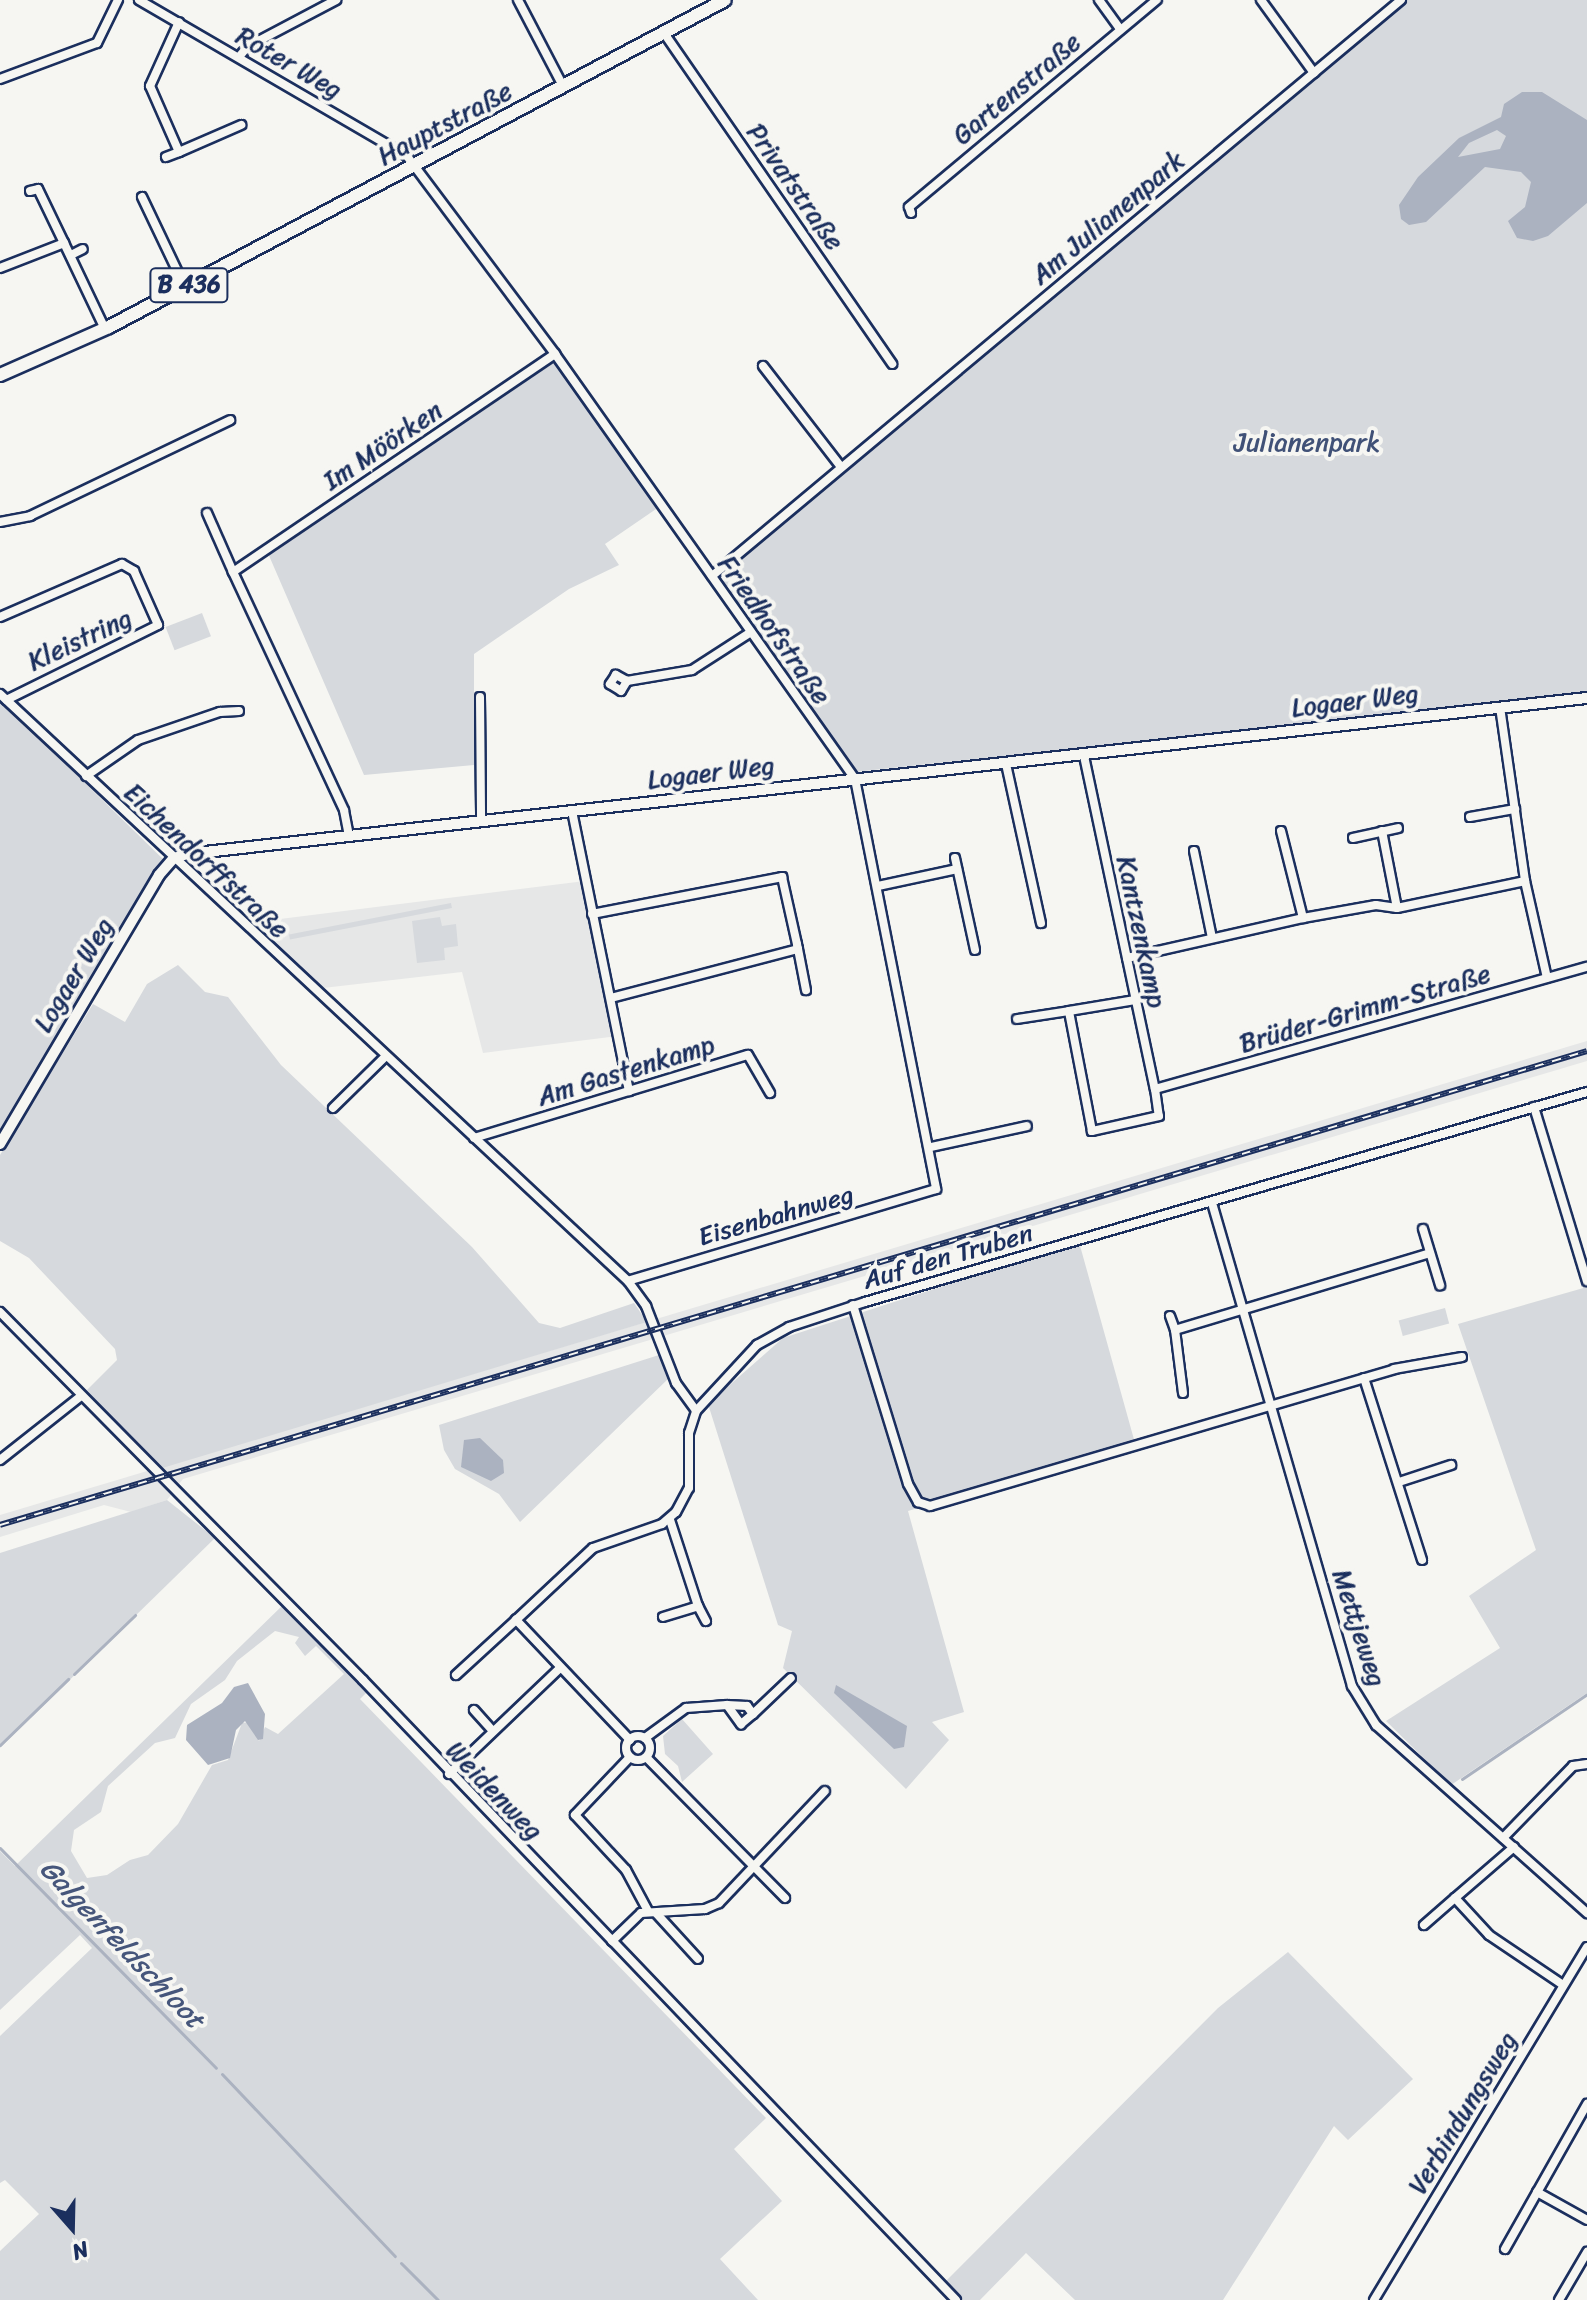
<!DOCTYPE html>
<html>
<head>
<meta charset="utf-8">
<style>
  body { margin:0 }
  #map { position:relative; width:1587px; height:2300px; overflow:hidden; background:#f6f6f2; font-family:Sriracha,sans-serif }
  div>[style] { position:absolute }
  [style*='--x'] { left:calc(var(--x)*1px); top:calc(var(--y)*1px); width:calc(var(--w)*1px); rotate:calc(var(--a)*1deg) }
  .built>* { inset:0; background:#e6e7e7 }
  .green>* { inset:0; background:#d6d9dd; transform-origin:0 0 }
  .water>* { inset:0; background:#abb2c0 }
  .stream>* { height:3px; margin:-1.5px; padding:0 1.5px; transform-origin:1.5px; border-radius:1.5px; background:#abb2c0 }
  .roads { filter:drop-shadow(2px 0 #1b2f5e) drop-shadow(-2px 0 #1b2f5e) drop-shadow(0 2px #1b2f5e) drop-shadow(0 -2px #1b2f5e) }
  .minor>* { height:8px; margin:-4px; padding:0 4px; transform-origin:4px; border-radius:4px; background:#f6f6f2 }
  .minor>.ring { margin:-4px; padding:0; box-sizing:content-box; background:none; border:8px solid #f6f6f2; border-radius:50% }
  .tertiary>* { height:10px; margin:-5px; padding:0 5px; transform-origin:5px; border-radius:5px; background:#f6f6f2 }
  .primary>* { height:12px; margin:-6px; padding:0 6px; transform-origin:6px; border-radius:6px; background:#f6f6f2 }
  .rail>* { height:6px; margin-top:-3px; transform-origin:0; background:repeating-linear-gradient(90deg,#f6f6f2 0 9px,#1b2f5e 0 18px); box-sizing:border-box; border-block:2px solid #1b2f5e }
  span { translate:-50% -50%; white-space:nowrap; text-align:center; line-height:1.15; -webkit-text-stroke:8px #f6f6f2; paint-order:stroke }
  .shield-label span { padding:2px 6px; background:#f6f6f2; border:2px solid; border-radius:6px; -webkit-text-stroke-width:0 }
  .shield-label { font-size:24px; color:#1b2f5e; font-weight:700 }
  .street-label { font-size:26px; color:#1b2f5e }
  .park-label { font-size:26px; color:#405177 }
  .water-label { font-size:28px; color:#46567b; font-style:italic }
  .north { position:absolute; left:32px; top:2188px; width:80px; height:80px; -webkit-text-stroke:6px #f6f6f2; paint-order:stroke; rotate:160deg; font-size:22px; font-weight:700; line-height:32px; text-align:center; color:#1b2f5e }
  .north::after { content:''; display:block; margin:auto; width:28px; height:36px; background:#1b2f5e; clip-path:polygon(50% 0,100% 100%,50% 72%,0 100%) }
</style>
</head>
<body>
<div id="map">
  <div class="built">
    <div style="clip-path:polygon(585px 881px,618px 1036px,483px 1053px,462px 972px,323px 988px,248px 923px)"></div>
    <div style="clip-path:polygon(1587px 1041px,1587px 1061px,183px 1479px,167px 1500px,131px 1512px,104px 1505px,0 1537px,0 1515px)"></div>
  </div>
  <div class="green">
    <div style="clip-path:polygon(1403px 0,1587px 0,1587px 693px,855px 772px,717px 576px)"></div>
    <div style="clip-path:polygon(555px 362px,659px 507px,605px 544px,619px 565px,569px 589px,474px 654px,474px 765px,364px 775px,267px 551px)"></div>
    <div style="left:202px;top:613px;width:25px;height:39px;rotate:69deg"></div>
    <div style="clip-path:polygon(0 700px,165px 861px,0 1137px)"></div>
    <div style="left:451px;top:903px;width:5px;height:165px;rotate:79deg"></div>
    <div style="clip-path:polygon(440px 917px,442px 926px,456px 924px,458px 946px,444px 948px,445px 960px,417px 963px,412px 921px)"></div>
    <div style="clip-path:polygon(178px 965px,205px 992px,228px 997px,281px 1065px,472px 1247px,539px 1323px,560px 1328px,634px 1303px,647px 1322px,159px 1469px,87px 1390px,117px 1360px,115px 1349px,29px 1258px,0 1241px,0 1155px,93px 1004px,125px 1022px,147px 984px)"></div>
    <div style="clip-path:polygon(1079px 1242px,1135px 1443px,908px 1511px,964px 1712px,932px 1722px,949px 1740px,906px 1789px,783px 1668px,792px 1631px,778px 1625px,708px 1404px,783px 1338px)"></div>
    <div style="clip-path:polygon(1587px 1287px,1587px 1693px,1451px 1785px,1386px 1721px,1500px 1648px,1469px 1596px,1536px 1550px,1458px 1324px)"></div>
    <div style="left:1445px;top:1308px;width:16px;height:48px;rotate:75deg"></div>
    <div style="clip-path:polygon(659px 1355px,668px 1379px,520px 1522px,499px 1494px,455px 1469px,444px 1450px,439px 1425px)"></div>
    <div style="clip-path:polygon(167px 1500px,215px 1538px,0 1748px,0 1553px)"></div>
    <div style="clip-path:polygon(evenodd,285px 1603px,371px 1688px,360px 1699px,766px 2118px,734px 2149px,782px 2201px,720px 2259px,758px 2300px,0 2300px,0 2251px,39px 2214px,5px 2180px,0 2183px,0 2036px,92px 1948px,80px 1935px,0 2010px,0 1851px,15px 1866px,285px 1603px,275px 1631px,299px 1637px,295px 1643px,305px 1656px,316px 1646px,344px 1674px,278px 1734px,265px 1727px,259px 1741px,250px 1722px,242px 1723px,228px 1760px,212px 1765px,178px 1824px,148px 1855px,130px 1860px,107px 1875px,87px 1878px,71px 1851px,74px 1830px,101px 1812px,108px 1786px,155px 1743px,175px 1738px,191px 1704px,225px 1680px,237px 1661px,275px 1631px)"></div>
    <div style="clip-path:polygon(682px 1719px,713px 1754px,682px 1782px,678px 1766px,665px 1754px,663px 1736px)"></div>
    <div style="clip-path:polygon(1288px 1952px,1413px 2079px,1348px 2140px,1334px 2126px,1223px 2300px,1075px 2300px,1026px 2253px,980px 2300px,961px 2300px,945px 2282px,1218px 2008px)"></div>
  </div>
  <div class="water">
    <div style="clip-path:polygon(evenodd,1522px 92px,1542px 92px,1587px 120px,1587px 203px,1548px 236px,1533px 241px,1517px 238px,1508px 221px,1525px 207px,1531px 182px,1521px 172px,1485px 167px,1426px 222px,1409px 225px,1401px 219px,1399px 205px,1418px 177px,1459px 138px,1501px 117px,1504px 104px,1522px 92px,1497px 130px,1506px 136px,1500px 149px,1458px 157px,1469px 143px,1497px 130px)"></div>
    <div style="clip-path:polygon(480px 1438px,503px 1460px,504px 1473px,491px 1481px,461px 1467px,464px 1440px)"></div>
    <div style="clip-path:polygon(248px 1683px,265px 1714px,263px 1739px,258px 1740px,245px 1721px,236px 1730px,230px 1758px,208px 1765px,186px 1740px,187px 1725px,222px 1703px,234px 1687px)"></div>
    <div style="clip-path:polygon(836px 1685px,907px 1726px,904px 1747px,894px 1749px,834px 1693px)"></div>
  </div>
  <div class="stream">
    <div style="--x:74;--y:1674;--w:85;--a:-44"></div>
    <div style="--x:0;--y:1745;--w:95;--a:-44.1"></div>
    <div style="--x:1462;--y:1779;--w:151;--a:-34.2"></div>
    <div style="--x:0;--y:1848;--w:308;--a:45.5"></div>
    <div style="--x:222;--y:2074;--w:251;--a:46.5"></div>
    <div style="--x:401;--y:2263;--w:52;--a:45"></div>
  </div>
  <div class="roads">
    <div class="minor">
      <div style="--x:139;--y:0;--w:310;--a:30.2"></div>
      <div style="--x:407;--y:156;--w:247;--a:53.2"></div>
      <div style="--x:555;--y:354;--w:520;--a:54.78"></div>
      <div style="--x:855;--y:779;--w:418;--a:78.8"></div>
      <div style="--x:936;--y:1189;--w:321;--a:163.4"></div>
      <div style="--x:518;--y:0;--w:97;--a:62.4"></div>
      <div style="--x:1099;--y:0;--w:34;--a:54"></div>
      <div style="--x:1261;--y:0;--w:90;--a:54"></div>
      <div style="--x:664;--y:33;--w:402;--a:55.4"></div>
      <div style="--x:239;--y:57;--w:13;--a:-51"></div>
      <div style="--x:247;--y:47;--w:101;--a:-27.8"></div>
      <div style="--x:0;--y:79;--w:103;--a:-20.4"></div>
      <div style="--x:97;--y:43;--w:48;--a:-64"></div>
      <div style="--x:179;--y:152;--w:68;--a:-23.5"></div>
      <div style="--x:166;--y:157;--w:14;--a:-21"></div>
      <div style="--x:179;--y:152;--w:72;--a:-113.7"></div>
      <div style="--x:150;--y:86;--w:70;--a:-65.6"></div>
      <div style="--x:30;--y:191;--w:8;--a:-14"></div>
      <div style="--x:38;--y:189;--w:60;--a:64.3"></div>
      <div style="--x:142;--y:197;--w:100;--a:64.5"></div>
      <div style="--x:911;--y:213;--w:6;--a:-108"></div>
      <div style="--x:909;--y:207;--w:323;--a:-39.9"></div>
      <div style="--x:71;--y:255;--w:13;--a:-27"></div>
      <div style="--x:0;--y:268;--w:69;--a:-21.3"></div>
      <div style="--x:64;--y:243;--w:95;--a:64.5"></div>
      <div style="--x:763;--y:366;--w:128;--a:52.3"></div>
      <div style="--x:207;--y:513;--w:64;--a:66.2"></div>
      <div style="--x:0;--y:522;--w:31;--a:-11"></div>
      <div style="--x:30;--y:516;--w:222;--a:-25.6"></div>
      <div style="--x:712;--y:576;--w:898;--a:-39.9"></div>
      <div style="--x:0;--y:617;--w:133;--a:-23.5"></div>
      <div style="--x:122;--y:564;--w:14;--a:30"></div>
      <div style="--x:134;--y:571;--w:59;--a:66"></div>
      <div style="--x:158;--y:625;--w:169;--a:153.7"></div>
      <div style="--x:627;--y:681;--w:13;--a:-151"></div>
      <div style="--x:616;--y:675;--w:11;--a:124"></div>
      <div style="--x:610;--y:684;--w:13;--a:32"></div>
      <div style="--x:621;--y:691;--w:12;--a:-59"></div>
      <div style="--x:627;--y:681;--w:66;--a:-9.6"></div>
      <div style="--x:692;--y:670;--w:70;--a:-32.8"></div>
      <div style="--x:0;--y:694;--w:860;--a:43.07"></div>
      <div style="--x:628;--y:1281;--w:31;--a:54"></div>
      <div style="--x:646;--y:1306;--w:83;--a:68.7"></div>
      <div style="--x:676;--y:1383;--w:34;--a:54"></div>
      <div style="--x:480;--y:697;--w:125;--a:89.5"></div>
      <div style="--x:1500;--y:707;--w:176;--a:81.8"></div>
      <div style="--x:1525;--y:881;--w:99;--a:77.2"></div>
      <div style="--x:1084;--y:756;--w:340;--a:78"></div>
      <div style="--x:1155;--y:1089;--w:27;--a:82"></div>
      <div style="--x:1159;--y:1116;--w:69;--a:167.4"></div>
      <div style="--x:1092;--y:1131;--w:122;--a:-100.9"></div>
      <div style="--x:1069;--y:1011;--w:67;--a:-9.5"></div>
      <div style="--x:1006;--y:764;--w:163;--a:77.6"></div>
      <div style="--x:86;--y:776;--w:63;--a:-34.7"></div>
      <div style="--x:138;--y:740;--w:87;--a:-18.9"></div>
      <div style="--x:220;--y:712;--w:19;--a:-3"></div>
      <div style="--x:572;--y:811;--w:286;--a:78.5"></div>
      <div style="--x:1470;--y:817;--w:46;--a:-10.1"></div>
      <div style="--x:1281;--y:831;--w:90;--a:75.8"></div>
      <div style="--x:1382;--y:831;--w:78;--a:79"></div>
      <div style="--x:349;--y:836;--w:26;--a:-101"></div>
      <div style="--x:344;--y:810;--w:263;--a:-115"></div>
      <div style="--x:233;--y:572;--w:389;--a:-34.1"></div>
      <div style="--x:1353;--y:838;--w:46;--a:-12.5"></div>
      <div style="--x:1194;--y:851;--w:89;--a:78.3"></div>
      <div style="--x:955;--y:858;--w:94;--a:77.7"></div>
      <div style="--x:878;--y:886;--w:81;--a:-12.1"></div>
      <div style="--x:592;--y:914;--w:194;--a:-11"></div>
      <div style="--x:782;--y:877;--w:69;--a:77.4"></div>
      <div style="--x:797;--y:944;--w:5;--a:79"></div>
      <div style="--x:798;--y:949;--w:193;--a:165.3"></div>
      <div style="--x:798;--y:949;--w:42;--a:79"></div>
      <div style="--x:1127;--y:958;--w:180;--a:-12.8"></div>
      <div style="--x:1303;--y:918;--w:74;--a:-10.1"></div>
      <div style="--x:1376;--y:905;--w:21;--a:8"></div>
      <div style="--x:1397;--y:908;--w:131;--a:-11.9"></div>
      <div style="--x:1017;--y:1019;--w:53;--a:-8.7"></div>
      <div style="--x:1155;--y:1089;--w:449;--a:-15.8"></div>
      <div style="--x:1534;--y:1107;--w:182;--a:73.1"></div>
      <div style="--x:333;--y:1108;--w:74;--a:-44.5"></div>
      <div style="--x:474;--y:1138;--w:286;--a:-16.9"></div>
      <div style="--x:748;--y:1055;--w:44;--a:59.9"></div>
      <div style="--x:931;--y:1147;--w:98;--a:-12.3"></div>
      <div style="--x:1212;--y:1203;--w:503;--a:73.84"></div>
      <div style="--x:1352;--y:1686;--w:46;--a:58.4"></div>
      <div style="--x:1376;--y:1725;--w:283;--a:41.7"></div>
      <div style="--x:1423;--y:1229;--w:59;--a:73.1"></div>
      <div style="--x:853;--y:1305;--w:187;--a:72.9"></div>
      <div style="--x:908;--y:1484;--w:21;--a:61"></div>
      <div style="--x:918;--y:1502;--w:13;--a:18"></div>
      <div style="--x:930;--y:1506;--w:484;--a:-16.4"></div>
      <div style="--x:1394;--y:1369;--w:69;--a:-10"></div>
      <div style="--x:0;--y:1312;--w:517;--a:45.39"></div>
      <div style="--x:363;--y:1680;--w:858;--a:46.28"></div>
      <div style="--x:1170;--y:1316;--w:15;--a:70"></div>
      <div style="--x:1364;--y:1378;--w:191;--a:72.3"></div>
      <div style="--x:1183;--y:1393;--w:64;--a:-97.2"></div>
      <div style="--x:1175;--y:1330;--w:266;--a:-16.8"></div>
      <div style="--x:0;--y:1460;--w:103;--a:-38.3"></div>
      <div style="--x:1399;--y:1482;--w:55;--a:-18.1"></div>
      <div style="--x:698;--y:1606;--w:17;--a:62"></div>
      <div style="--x:663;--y:1617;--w:37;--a:-17"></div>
      <div style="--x:698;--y:1606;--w:90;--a:-108"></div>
      <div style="--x:456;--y:1675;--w:81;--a:-42.5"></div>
      <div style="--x:474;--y:1710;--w:28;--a:48"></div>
      <div style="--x:753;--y:1714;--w:52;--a:-43.5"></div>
      <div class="ring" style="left:626px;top:1736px;width:16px;height:16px"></div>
      <div style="--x:645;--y:1738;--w:51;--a:-36.2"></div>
      <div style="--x:686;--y:1708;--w:41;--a:-4.2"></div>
      <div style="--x:727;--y:1705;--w:24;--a:54"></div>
      <div style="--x:741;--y:1724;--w:16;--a:-40"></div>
      <div style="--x:753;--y:1714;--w:10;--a:-127"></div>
      <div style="--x:747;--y:1706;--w:20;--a:-177"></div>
      <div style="--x:630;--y:1740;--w:166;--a:-133.5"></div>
      <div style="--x:516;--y:1620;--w:105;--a:-43.1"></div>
      <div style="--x:593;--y:1548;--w:73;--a:-19.2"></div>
      <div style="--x:662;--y:1524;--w:18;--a:-41"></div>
      <div style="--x:676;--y:1512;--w:27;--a:-62"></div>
      <div style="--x:689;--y:1488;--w:55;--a:-90"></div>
      <div style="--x:689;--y:1433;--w:23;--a:-72"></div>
      <div style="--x:696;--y:1411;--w:90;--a:-47.3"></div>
      <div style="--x:757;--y:1345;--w:37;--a:-29"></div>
      <div style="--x:789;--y:1327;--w:80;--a:-18.2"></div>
      <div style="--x:865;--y:1302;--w:752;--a:-16.22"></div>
      <div style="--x:630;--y:1757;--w:80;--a:133.5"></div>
      <div style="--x:575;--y:1815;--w:75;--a:47.2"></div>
      <div style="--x:626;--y:1870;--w:47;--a:61.8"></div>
      <div style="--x:646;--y:1757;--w:198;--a:45.4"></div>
      <div style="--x:449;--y:1774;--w:153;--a:-43.7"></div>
      <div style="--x:1503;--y:1838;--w:100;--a:-45.8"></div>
      <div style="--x:1573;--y:1766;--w:14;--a:-8"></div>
      <div style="--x:1514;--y:1847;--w:78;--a:139.2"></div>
      <div style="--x:1455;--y:1898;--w:50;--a:47.4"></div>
      <div style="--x:1489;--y:1935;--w:89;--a:34"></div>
      <div style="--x:656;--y:1913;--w:62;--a:47.6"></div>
      <div style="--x:1424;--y:1925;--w:41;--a:-41.1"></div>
      <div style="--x:612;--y:1941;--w:40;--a:-44"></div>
      <div style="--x:641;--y:1913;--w:64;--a:-3.6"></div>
      <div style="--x:705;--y:1909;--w:15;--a:-23"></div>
      <div style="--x:719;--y:1903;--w:154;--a:-46.6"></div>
      <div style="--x:1537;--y:2192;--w:57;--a:29.2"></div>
      <div style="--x:1505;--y:2249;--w:167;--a:-60.5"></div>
      <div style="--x:1374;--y:2300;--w:412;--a:-58.9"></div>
      <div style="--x:1559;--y:2300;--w:56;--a:-59.7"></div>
    </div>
    <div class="tertiary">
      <div style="--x:0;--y:1144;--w:312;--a:-59.4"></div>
      <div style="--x:159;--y:875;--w:23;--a:-49"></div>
      <div style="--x:174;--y:858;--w:14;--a:-17"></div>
      <div style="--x:187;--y:854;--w:1409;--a:-6.36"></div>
    </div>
    <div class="primary">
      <div style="--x:0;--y:375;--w:119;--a:-23.8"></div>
      <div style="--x:109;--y:327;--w:697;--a:-27.96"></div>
    </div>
  </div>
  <div class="rail">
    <div style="--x:0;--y:1525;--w:1656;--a:-16.63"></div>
  </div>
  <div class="shield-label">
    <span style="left:189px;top:285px">B 436</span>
  </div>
  <div class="street-label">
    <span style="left:289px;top:63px;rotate:30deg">Roter Weg</span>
    <span style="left:1017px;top:89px;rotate:-40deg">Gartenstraße</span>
    <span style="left:445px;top:124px;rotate:-28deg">Hauptstraße</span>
    <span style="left:795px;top:187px;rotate:55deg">Privatstraße</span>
    <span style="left:1108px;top:218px;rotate:-40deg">Am Julianenpark</span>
    <span style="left:383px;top:446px;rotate:-34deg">Im Möörken</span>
    <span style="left:774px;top:630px;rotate:55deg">Friedhofstraße</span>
    <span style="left:80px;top:640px;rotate:-25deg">Kleistring</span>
    <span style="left:1355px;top:701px;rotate:-7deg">Logaer Weg</span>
    <span style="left:711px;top:773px;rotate:-7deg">Logaer Weg</span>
    <span style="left:206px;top:861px;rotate:43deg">Eichendorffstraße</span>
    <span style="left:1141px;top:932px;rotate:78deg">Kantzenkamp</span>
    <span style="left:74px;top:975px;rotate:-59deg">Logaer Weg</span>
    <span style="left:1365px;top:1009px;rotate:-16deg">Brüder-Grimm-Straße</span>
    <span style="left:626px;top:1071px;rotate:-17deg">Am Gastenkamp</span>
    <span style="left:776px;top:1216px;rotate:-16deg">Eisenbahnweg</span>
    <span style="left:948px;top:1257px;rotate:-16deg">Auf den Truben</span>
    <span style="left:1359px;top:1628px;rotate:72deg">Mettjeweg</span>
    <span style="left:494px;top:1791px;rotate:46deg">Weidenweg</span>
    <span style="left:1463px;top:2113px;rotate:-59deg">Verbindungsweg</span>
  </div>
  <div class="park-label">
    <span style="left:1307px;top:443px">Julianenpark</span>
  </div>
  <div class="water-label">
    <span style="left:122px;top:1944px;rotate:46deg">Galgenfeldschloot</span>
  </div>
  <div class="north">N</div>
</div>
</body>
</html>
